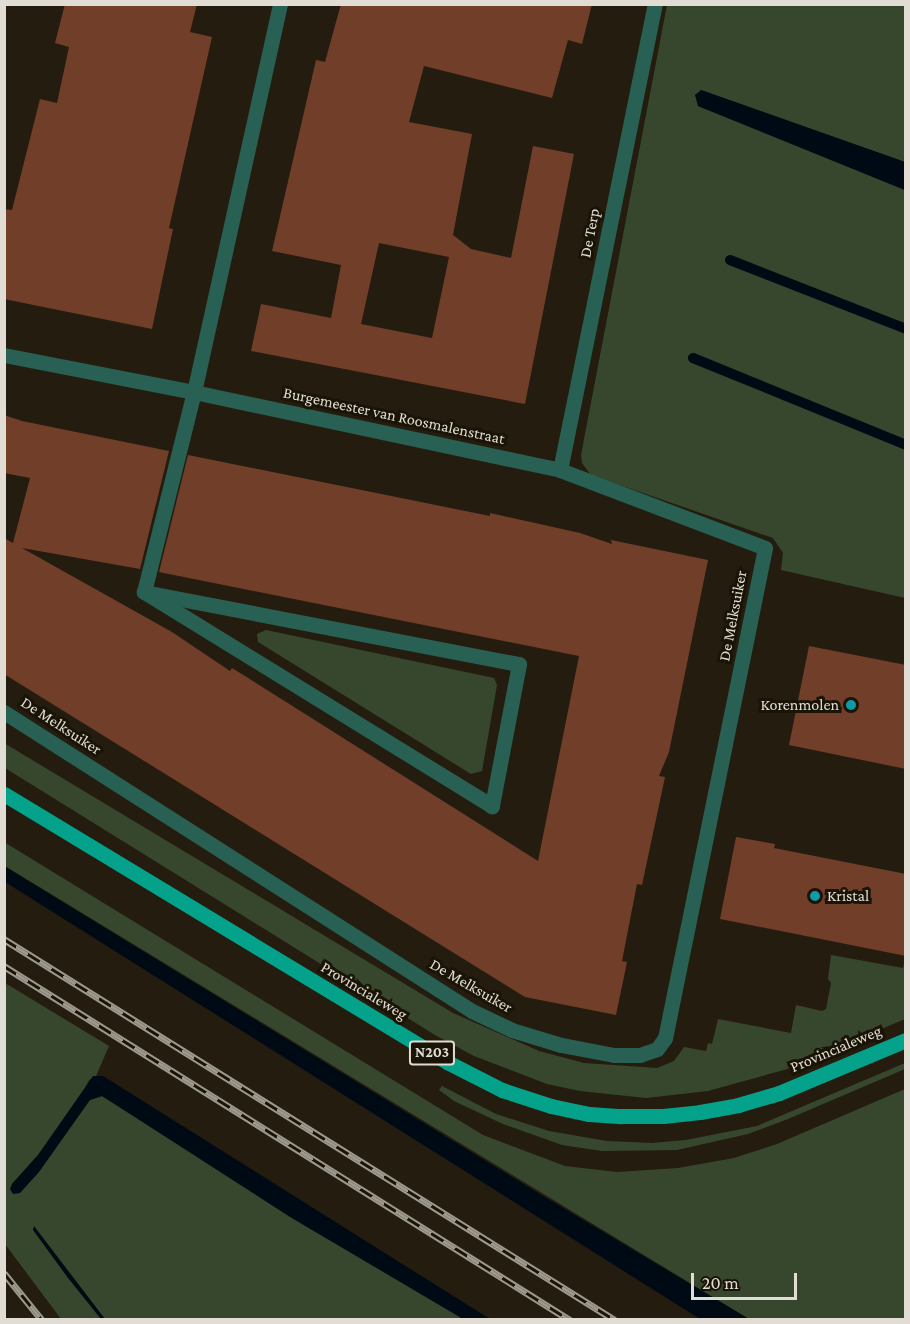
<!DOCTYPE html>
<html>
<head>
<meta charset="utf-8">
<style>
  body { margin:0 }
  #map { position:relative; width:910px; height:1324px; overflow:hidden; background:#241d0f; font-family:"Crimson Pro",serif }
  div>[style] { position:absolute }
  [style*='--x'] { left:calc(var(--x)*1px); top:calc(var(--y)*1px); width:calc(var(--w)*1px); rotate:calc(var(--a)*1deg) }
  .green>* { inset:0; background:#37472d }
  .water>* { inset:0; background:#000a14 }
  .stream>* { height:10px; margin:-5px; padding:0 5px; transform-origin:5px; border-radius:5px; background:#000a14 }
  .building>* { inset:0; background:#713e29 }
  .street>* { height:15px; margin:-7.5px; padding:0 7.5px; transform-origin:7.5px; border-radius:7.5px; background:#286054 }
  .primary>* { height:15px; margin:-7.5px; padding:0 7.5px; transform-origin:7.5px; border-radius:7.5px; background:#04a28a }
  .rail>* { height:7px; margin-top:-3.5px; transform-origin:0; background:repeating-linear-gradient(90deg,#1a1406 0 14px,#9e998e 0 28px); box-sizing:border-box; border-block:2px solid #9e998e }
  .dots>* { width:16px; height:16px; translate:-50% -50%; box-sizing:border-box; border:3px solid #1a1406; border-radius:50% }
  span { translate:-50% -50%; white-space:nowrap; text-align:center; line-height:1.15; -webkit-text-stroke:6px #1a1406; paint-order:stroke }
  .shield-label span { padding:2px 4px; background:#1a1406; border:2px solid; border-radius:4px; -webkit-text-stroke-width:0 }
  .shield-label { font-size:15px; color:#e1ddd4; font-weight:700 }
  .street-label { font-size:16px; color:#e1ddd4 }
  .poi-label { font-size:16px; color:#e1ddd4 }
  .right { translate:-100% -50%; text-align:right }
  .left { translate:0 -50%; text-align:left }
  .frame { position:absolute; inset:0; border:6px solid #e1ddd4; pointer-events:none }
  .scale { position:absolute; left:691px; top:1273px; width:106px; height:27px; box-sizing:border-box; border:3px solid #e1ddd4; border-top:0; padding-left:8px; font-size:18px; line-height:21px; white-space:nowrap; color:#e1ddd4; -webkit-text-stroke:4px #1a1406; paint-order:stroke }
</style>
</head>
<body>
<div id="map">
  <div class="green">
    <div style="clip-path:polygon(667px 5px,905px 5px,905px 162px,701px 90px,698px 106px,905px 190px,905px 598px,781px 570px,783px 553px,773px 538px,614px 483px,590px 474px,582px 463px,581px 455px)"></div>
    <div style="clip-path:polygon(266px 630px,494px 678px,497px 685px,482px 771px,471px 774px,258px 642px,257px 634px)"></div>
    <div style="clip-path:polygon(4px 743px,453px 1013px,539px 1051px,584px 1063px,657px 1068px,674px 1061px,684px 1047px,706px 1051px,708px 1043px,712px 1044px,718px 1019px,791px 1033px,796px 1005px,822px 1011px,826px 1009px,831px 983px,828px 979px,831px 955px,903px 968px,905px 959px,905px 1019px,787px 1069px,708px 1091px,646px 1098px,580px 1091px,547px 1084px,474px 1056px,435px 1035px,5px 768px)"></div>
    <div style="clip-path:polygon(4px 842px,483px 1135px,565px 1166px,617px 1172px,678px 1168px,734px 1158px,777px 1144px,905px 1089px,905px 1319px,749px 1319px,5px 866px)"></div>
    <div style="clip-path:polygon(5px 983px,109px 1046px,96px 1076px,89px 1080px,83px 1093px,38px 1155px,12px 1184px,16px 1193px,90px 1100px,102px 1096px,463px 1319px,61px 1319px,5px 1244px)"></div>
    <div style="clip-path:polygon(905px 1063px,905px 1069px,788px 1119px,748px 1134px,677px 1150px,602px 1151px,562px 1145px,503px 1124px,454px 1101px,439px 1090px,442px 1086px,496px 1114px,549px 1131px,607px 1141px,652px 1143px,686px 1140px,757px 1126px)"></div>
  </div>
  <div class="water">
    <div style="clip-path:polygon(701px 90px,905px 162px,905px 190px,698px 106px,695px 95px)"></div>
    <div style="clip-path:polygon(4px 866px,540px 1194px,749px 1319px,700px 1319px,5px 882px)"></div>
    <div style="clip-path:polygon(93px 1076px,103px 1076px,490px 1319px,463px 1319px,290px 1217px,102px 1096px,90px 1100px,39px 1172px,20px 1193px,13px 1194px,10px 1189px,12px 1184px,38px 1155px)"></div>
    <div style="clip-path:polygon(34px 1226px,92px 1302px,105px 1319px,101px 1319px,68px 1278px,33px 1230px)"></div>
  </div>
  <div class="stream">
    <div style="--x:730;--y:260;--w:189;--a:21.4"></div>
    <div style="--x:693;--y:358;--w:230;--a:22.2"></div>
  </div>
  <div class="building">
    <div style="clip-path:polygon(65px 4px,197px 4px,190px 32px,212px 37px,169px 228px,173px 229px,152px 329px,4px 299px,4px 209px,12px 210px,40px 99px,57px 103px,69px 47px,55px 43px)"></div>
    <div style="clip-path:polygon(evenodd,341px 4px,592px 4px,582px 44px,568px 40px,552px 98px,424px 66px,409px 122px,472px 134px,453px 235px,471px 249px,511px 258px,533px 146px,574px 154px,525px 404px,251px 351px,261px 304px,331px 318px,341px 265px,272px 251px,316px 60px,325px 62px,341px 4px,379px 243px,449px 257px,432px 338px,361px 324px,379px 243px)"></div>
    <div style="clip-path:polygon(4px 415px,22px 421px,169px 451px,140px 569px,22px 548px,172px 632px,230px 671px,232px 668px,245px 676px,538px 861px,579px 656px,159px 572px,188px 455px,490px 516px,490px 513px,580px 533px,612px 544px,611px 540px,708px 560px,669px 752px,659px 776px,665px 777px,642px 885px,637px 884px,622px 961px,627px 962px,616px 1015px,525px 997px,4px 674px,4px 538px,13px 543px,30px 478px,4px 473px)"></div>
    <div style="clip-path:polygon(809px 646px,906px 665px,906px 769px,789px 745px)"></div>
    <div style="clip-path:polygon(736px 837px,775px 844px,774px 848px,906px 874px,906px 956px,720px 919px)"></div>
  </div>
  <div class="street">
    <div style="--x:4;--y:355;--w:194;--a:11"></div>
    <div style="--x:194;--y:392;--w:374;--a:12"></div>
    <div style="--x:560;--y:470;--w:219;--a:20.8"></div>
    <div style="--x:765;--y:548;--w:500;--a:101.53"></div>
    <div style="--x:665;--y:1038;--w:14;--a:126"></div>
    <div style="--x:657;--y:1049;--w:18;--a:161"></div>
    <div style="--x:640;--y:1055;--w:26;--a:180"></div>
    <div style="--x:614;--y:1055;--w:54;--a:-169.3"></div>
    <div style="--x:561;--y:1045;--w:51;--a:-163"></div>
    <div style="--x:512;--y:1030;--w:44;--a:-154.6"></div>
    <div style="--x:472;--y:1011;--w:555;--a:-147.43"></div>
    <div style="--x:560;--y:470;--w:476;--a:-78.5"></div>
    <div style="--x:144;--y:592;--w:382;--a:10.9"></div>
    <div style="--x:519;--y:664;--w:145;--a:100.8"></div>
    <div style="--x:492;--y:806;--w:409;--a:-148.4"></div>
    <div style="--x:144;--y:592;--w:206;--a:-76"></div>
    <div style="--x:194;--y:392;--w:397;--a:-77.5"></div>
  </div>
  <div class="primary">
    <div style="--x:4;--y:794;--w:518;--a:31.17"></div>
    <div style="--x:447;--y:1062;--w:62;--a:27"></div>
    <div style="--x:502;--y:1090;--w:52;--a:18.1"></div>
    <div style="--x:551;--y:1106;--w:39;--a:12"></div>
    <div style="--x:589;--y:1114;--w:32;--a:4"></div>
    <div style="--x:621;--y:1116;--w:42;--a:0"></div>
    <div style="--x:663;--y:1116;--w:37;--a:-6"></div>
    <div style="--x:700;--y:1112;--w:39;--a:-10"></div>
    <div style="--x:738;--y:1105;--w:43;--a:-16.3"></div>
    <div style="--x:779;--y:1093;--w:138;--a:-22.7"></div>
  </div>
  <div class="rail">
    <div style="--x:4;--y:939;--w:720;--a:31.95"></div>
    <div style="--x:4;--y:966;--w:668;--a:32.02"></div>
    <div style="--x:4;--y:1273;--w:60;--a:51"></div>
  </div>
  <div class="dots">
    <div style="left:851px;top:705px;background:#0f9aa8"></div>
    <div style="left:815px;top:896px;background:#0f9aa8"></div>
  </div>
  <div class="shield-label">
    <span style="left:432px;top:1053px">N203</span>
  </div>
  <div class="street-label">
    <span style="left:590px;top:233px;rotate:-79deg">De Terp</span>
    <span style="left:394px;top:416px;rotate:12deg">Burgemeester van Roosmalenstraat</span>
    <span style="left:733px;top:616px;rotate:-79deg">De Melksuiker</span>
    <span style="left:61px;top:726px;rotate:33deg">De Melksuiker</span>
    <span style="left:471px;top:986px;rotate:30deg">De Melksuiker</span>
    <span style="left:364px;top:991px;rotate:31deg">Provincialeweg</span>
    <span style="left:836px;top:1049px;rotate:-23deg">Provincialeweg</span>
  </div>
  <div class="poi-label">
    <span class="right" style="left:839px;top:705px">Korenmolen</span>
    <span class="left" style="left:827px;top:896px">Kristal</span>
  </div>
  <div class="frame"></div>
  <div class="scale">20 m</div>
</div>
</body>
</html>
